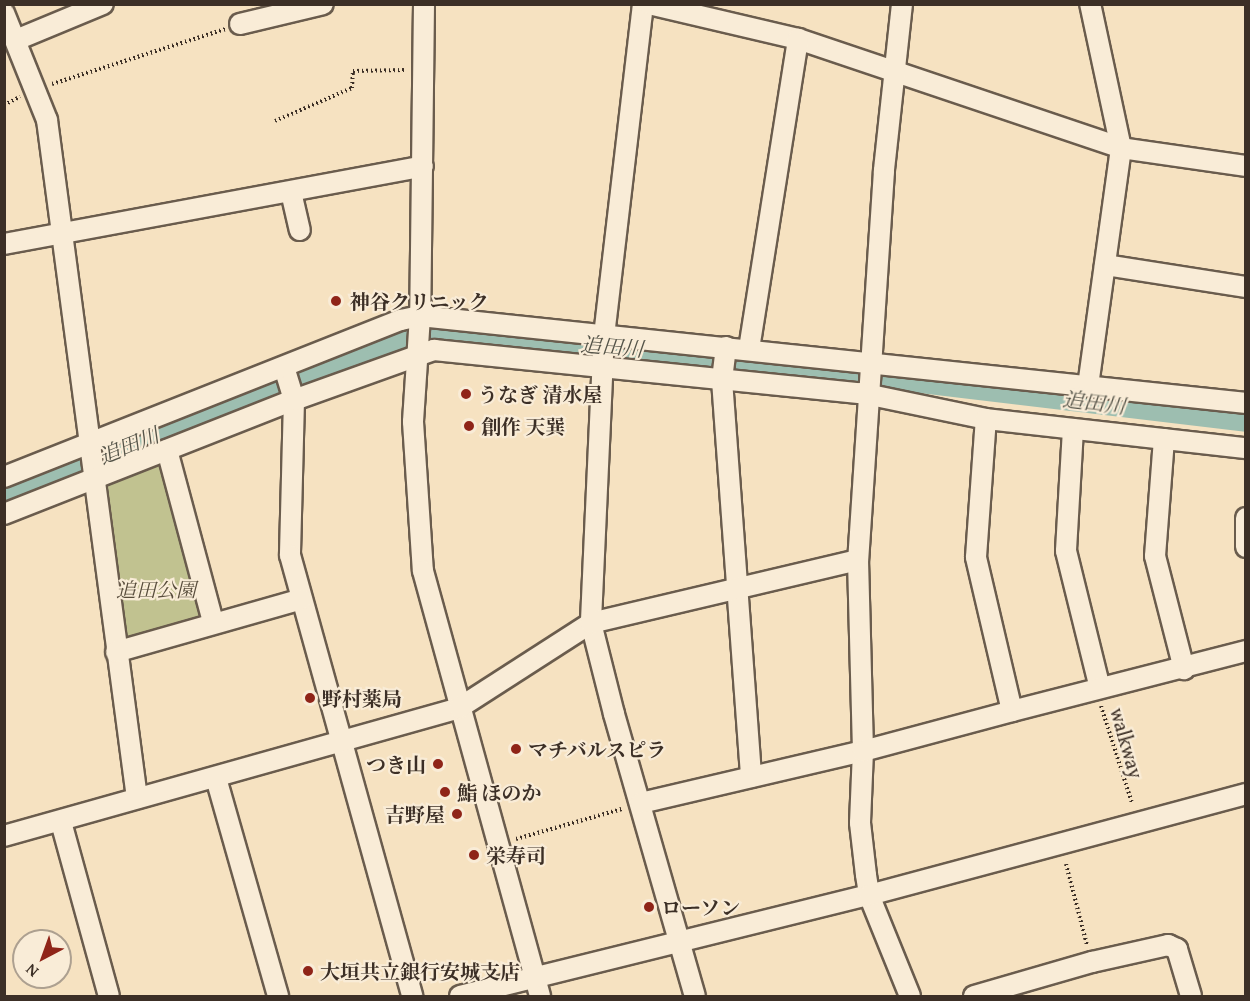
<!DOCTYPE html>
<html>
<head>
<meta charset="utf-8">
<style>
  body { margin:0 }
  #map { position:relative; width:1250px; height:1001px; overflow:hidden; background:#f6e2c1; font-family:"Gentium Book Plus","Noto Serif JP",serif }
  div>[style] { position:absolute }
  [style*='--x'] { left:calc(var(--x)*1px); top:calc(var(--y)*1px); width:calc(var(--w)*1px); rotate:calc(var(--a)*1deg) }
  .green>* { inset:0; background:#c1c290 }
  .canal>* { height:21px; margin:-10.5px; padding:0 10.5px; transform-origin:10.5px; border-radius:10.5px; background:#9dbeb0 }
  .path>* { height:4px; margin-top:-2px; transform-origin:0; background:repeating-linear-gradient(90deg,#3c2f26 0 1.5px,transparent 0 4.5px) }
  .roads { filter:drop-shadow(2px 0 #6a5c4d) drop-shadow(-2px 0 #6a5c4d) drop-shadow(0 2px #6a5c4d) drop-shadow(0 -2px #6a5c4d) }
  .minor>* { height:20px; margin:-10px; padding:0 10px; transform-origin:10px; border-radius:10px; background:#f9ecd7 }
  .dots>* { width:16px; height:16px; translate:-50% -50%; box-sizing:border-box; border:3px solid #f9ecd7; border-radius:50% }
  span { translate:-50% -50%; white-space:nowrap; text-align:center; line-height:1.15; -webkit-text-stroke:4.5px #f9ecd7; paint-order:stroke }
  .poi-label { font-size:20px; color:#3c2f26; font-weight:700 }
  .left { translate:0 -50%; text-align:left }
  .right { translate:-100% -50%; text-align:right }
  .park-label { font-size:20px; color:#574c3b; font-style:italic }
  .street-label { font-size:20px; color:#3c2f26 }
  .water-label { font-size:21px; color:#545348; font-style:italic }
  .frame { position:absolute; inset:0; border:6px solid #3c2f26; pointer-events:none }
  .north { position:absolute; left:12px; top:929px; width:60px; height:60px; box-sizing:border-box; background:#f9ecd7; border:2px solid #ada090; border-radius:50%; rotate:221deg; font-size:16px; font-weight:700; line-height:24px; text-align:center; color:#3c2f26 }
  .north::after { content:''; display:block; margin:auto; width:21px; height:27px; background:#8f2418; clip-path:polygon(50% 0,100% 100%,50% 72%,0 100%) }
</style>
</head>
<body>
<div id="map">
  <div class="green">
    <div style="clip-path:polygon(161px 463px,202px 617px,126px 638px,104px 487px)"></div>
  </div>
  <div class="canal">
    <div style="--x:4;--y:496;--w:402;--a:-21.8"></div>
    <div style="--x:377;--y:347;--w:69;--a:-12.6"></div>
    <div style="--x:444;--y:332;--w:190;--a:4.8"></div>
    <div style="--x:633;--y:348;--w:617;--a:6.79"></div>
  </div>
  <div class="path">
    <div style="--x:52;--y:84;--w:182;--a:-17.6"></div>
    <div style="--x:4;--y:105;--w:18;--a:-27"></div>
    <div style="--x:275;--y:121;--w:84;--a:-23.2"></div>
    <div style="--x:352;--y:88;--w:17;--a:-87"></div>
    <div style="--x:353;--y:71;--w:51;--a:-1.1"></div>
    <div style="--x:1101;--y:706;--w:102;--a:72.3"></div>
    <div style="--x:516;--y:839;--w:110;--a:-15.8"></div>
    <div style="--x:1066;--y:864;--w:84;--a:75.5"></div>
  </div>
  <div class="roads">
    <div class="minor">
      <div style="--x:424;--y:4;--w:312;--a:90.7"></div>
      <div style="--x:420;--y:316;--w:106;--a:93.8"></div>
      <div style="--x:413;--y:422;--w:149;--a:86.2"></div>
      <div style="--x:423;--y:571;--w:441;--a:74.6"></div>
      <div style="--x:643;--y:4;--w:332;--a:96.7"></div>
      <div style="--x:604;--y:334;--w:289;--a:92.6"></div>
      <div style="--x:591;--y:623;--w:94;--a:75.8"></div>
      <div style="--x:614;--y:714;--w:293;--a:74"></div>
      <div style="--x:649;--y:4;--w:153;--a:13.2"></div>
      <div style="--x:798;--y:39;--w:341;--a:18.6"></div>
      <div style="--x:1121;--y:148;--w:126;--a:8.2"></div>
      <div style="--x:902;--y:4;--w:168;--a:96.2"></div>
      <div style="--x:884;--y:171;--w:390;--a:93.8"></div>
      <div style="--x:858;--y:560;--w:191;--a:88.5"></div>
      <div style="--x:863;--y:751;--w:72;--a:92.4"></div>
      <div style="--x:860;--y:823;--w:52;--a:83.4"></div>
      <div style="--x:866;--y:875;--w:20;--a:81"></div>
      <div style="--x:869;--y:895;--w:109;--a:67.9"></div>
      <div style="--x:4;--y:13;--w:115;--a:68.1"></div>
      <div style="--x:47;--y:120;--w:684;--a:82.44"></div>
      <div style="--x:240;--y:24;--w:85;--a:-13.5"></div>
      <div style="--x:16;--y:40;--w:94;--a:-22.5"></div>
      <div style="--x:291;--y:192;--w:39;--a:77"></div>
      <div style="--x:4;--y:244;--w:426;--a:-10.5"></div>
      <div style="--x:1105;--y:265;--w:143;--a:8.9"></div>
      <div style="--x:726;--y:347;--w:33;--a:97"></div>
      <div style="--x:722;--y:380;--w:398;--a:85.8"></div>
      <div style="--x:749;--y:349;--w:314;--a:-81"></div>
      <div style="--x:284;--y:367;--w:34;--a:73"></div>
      <div style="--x:294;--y:400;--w:155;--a:91.5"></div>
      <div style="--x:290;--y:555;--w:458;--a:74.5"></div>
      <div style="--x:1088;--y:386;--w:240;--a:-82.1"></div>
      <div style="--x:1121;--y:148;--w:147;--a:-102.1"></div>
      <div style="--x:1073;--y:429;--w:122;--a:93.3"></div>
      <div style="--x:1066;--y:551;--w:141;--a:76.1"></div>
      <div style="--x:1164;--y:439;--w:117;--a:94.4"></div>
      <div style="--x:1155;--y:556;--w:117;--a:75.6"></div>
      <div style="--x:167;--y:450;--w:178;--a:75"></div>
      <div style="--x:4;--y:477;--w:427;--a:-21.6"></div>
      <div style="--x:401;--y:320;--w:19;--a:-12"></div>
      <div style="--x:420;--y:316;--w:831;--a:6.01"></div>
      <div style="--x:4;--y:514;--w:312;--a:-21.5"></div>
      <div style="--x:294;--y:400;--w:149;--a:-19.7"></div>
      <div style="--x:434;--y:350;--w:429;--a:5.8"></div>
      <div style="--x:861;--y:393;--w:128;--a:11.7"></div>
      <div style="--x:986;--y:419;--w:262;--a:6.4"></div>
      <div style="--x:1246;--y:518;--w:29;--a:90"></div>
      <div style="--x:116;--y:652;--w:193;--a:-15.9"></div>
      <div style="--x:1012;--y:711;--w:242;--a:-14.4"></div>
      <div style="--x:216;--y:778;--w:227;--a:74.1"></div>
      <div style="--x:641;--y:803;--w:228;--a:-13.2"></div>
      <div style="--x:863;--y:751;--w:154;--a:-15"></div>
      <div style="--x:1012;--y:711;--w:158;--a:-103.2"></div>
      <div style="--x:976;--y:557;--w:138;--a:-85.9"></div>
      <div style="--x:61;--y:822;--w:180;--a:74.6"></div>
      <div style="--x:4;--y:836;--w:473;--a:-15.7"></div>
      <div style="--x:459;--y:708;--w:157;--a:-32.8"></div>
      <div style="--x:591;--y:623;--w:274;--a:-13.3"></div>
      <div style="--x:460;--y:996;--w:421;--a:-13.9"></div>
      <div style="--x:869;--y:895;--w:390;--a:-15"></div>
      <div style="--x:974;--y:996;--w:123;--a:-16.1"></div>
      <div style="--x:1092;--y:962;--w:78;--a:-12.6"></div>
      <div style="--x:1168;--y:945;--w:10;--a:24"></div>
      <div style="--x:1177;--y:949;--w:49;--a:73.4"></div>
    </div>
  </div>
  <div class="dots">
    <div style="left:336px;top:301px;background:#8f2418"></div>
    <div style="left:466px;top:394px;background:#8f2418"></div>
    <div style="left:469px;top:426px;background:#8f2418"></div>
    <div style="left:310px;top:698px;background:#8f2418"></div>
    <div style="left:516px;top:749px;background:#8f2418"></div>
    <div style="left:438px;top:764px;background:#8f2418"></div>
    <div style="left:445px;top:792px;background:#8f2418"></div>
    <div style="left:457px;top:814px;background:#8f2418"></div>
    <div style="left:474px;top:855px;background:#8f2418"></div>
    <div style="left:649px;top:907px;background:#8f2418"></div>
    <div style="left:308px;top:971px;background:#8f2418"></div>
  </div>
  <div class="poi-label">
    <span class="left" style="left:350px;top:301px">神谷クリニック</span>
    <span class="left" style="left:478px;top:394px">うなぎ 清水屋</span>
    <span class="left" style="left:481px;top:426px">創作 天巽</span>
    <span class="left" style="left:322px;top:698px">野村薬局</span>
    <span class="left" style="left:528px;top:749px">マチバルスピラ</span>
    <span class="right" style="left:426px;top:764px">つき山</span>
    <span class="left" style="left:457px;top:792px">鮨 ほのか</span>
    <span class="right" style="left:445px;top:814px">吉野屋</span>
    <span class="left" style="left:486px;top:855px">栄寿司</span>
    <span class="left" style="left:661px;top:907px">ローソン</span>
    <span class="left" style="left:320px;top:971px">大垣共立銀行安城支店</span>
  </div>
  <div class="park-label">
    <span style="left:156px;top:589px">追田公園</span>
  </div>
  <div class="street-label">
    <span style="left:1127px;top:743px;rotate:74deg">walkway</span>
  </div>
  <div class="water-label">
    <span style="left:612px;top:347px;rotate:5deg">追田川</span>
    <span style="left:1094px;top:403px;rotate:7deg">追田川</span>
    <span style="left:129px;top:446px;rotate:-22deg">追田川</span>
  </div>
  <div class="frame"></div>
  <div class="north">N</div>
</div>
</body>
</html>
